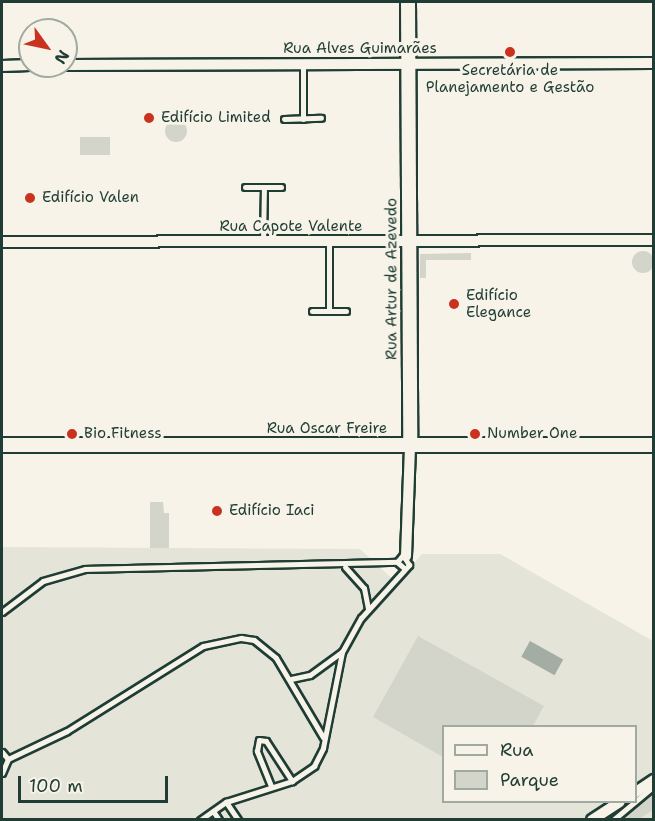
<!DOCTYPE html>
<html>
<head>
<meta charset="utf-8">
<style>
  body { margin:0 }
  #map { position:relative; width:655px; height:821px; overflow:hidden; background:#f7f3e8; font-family:"Shantell Sans",sans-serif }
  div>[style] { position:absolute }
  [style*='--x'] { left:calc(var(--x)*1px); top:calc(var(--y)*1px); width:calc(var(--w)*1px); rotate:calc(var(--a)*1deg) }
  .built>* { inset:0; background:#e5e4d9 }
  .green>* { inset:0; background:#d3d5ca; transform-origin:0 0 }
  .round { border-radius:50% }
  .water>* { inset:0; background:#a4ada3; transform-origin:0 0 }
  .roads { filter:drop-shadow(2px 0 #1f3d34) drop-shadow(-2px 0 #1f3d34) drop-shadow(0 2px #1f3d34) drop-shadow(0 -2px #1f3d34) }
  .service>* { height:5px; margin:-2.5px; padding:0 2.5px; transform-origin:2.5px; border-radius:2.5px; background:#f7f3e8 }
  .minor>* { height:10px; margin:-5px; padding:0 5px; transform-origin:5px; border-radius:5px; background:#f7f3e8 }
  .tertiary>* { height:14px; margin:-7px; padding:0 7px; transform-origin:7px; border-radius:7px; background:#f7f3e8 }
  .dots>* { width:16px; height:16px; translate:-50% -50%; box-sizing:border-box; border:3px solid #f7f3e8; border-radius:50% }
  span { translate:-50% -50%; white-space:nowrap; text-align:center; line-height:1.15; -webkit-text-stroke:6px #f7f3e8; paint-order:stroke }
  .street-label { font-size:15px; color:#1f3d34 }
  .poi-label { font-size:15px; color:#1f3d34 }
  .left { translate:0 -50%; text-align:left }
  .frame { position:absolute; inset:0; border:3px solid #1f3d34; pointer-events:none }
  .legend { position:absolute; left:442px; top:725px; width:195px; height:78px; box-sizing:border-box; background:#f7f3e8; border:2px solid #a1aaa0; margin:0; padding:8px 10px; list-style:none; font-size:18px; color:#1f3d34 }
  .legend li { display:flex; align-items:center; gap:12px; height:30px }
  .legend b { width:30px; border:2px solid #a1aaa0 }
  .north { position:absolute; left:18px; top:18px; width:60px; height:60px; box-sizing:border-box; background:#f7f3e8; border:2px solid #a1aaa0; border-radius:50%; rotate:123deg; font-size:16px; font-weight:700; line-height:24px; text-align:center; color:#1f3d34 }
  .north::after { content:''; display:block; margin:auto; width:21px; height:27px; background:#c8321e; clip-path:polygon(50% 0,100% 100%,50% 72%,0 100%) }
  .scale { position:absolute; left:18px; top:776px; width:150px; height:27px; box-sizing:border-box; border:3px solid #1f3d34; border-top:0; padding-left:8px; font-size:18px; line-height:21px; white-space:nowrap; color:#1f3d34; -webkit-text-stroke:4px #f7f3e8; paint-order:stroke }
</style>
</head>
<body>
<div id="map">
  <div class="built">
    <div style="clip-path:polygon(evenodd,2px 547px,360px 549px,397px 583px,422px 554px,500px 554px,653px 641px,653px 819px,2px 820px,2px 547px,444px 726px,636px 726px,636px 802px,444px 802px,444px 726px)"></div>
  </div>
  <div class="green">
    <div class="round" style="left:165px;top:120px;width:22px;height:22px"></div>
    <div style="left:80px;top:137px;width:30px;height:18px"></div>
    <div class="round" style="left:632px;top:251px;width:22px;height:22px"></div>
    <div style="clip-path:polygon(471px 253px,471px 260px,426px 260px,426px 278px,420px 278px,420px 254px)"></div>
    <div style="clip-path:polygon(150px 502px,163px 502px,164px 513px,169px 513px,169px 548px,150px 548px)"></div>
    <div style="clip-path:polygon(418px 636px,544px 706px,533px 726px,444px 726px,443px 757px,373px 717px)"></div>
    <div style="clip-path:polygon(653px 792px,653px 810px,639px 819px,611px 820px)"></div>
  </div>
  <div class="water">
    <div style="left:530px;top:641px;width:38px;height:18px;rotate:29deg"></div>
  </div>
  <div class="roads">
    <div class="service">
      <div style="--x:303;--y:64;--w:55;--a:90"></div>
      <div style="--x:284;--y:119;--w:37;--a:-2"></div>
      <div style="--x:245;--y:187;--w:36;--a:0"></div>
      <div style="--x:263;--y:242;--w:55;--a:-89"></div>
      <div style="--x:329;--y:242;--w:69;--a:90"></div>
      <div style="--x:312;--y:311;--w:34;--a:0"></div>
      <div style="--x:345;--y:567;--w:28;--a:48"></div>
      <div style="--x:364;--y:588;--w:21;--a:79"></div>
      <div style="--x:2;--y:612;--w:51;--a:-37.1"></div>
      <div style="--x:43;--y:581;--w:44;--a:-15.9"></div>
      <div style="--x:85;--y:569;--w:312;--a:-1.3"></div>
      <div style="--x:291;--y:679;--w:19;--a:-12"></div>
      <div style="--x:310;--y:675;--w:39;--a:-36"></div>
      <div style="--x:2;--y:752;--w:9;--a:49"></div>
      <div style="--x:8;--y:759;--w:65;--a:-25.4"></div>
      <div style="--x:67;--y:731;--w:160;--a:-32"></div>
      <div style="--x:203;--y:646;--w:39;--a:-12"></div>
      <div style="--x:241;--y:638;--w:13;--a:9"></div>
      <div style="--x:254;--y:640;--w:28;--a:39"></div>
      <div style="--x:276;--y:658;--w:92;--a:59.3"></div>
      <div style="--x:2;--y:773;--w:15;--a:-67"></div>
      <div style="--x:271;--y:786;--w:38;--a:-112"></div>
      <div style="--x:257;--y:751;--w:11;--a:-80"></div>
      <div style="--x:259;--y:740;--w:7;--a:8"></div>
      <div style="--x:266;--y:741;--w:48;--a:57"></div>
      <div style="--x:226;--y:802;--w:22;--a:56"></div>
      <div style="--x:213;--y:811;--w:11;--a:56"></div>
      <div style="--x:200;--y:820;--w:32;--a:-35"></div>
      <div style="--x:226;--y:802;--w:69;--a:-17.7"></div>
      <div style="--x:292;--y:781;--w:27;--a:-34"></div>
      <div style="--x:314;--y:766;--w:20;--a:-63"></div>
      <div style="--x:323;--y:748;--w:98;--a:-78.8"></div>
      <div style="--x:342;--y:652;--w:39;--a:-61"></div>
      <div style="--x:361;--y:618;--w:72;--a:-47.8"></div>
      <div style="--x:409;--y:565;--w:12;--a:-121"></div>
      <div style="--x:403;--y:555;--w:9;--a:131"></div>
      <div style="--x:397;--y:562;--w:9;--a:41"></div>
      <div style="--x:613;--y:820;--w:53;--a:-39.7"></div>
    </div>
    <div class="minor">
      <div style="--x:66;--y:65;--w:588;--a:-0.19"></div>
      <div style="--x:2;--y:66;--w:28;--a:-2"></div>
      <div style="--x:2;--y:242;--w:652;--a:-0.18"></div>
      <div style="--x:406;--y:556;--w:110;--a:-87.9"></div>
      <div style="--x:636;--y:792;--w:22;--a:-34"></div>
      <div style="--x:592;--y:820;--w:33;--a:-33"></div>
    </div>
    <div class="tertiary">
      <div style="--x:408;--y:2;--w:444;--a:89.7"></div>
      <div style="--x:2;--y:445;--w:652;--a:0"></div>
    </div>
  </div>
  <div class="dots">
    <div style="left:510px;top:52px;background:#c8321e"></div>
    <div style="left:149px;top:118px;background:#c8321e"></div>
    <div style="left:30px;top:198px;background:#c8321e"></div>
    <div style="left:454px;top:304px;background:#c8321e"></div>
    <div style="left:72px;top:434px;background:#c8321e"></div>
    <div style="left:475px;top:434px;background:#c8321e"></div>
    <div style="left:217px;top:511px;background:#c8321e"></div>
  </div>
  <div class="street-label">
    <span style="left:360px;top:49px">Rua Alves Guimarães</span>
    <span style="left:291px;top:227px">Rua Capote Valente</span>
    <span style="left:392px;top:279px;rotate:-90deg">Rua Artur de Azevedo</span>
    <span style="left:327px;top:429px">Rua Oscar Freire</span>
  </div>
  <div class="poi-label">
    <span style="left:510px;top:79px">Secretária de<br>Planejamento e Gestão</span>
    <span class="left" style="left:161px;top:118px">Edifício Limited</span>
    <span class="left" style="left:42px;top:198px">Edifício Valen</span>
    <span class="left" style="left:466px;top:304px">Edifício<br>Elegance</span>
    <span class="left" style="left:84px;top:434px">Bio Fitness</span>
    <span class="left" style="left:487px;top:434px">Number One</span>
    <span class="left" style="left:229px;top:511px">Edifício Iaci</span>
  </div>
  <div class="frame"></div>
  <ul class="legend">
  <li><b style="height:8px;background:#f7f3e8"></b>Rua</li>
  <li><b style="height:16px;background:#d3d5ca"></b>Parque</li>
  </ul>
  <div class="north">N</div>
  <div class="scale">100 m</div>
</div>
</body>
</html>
